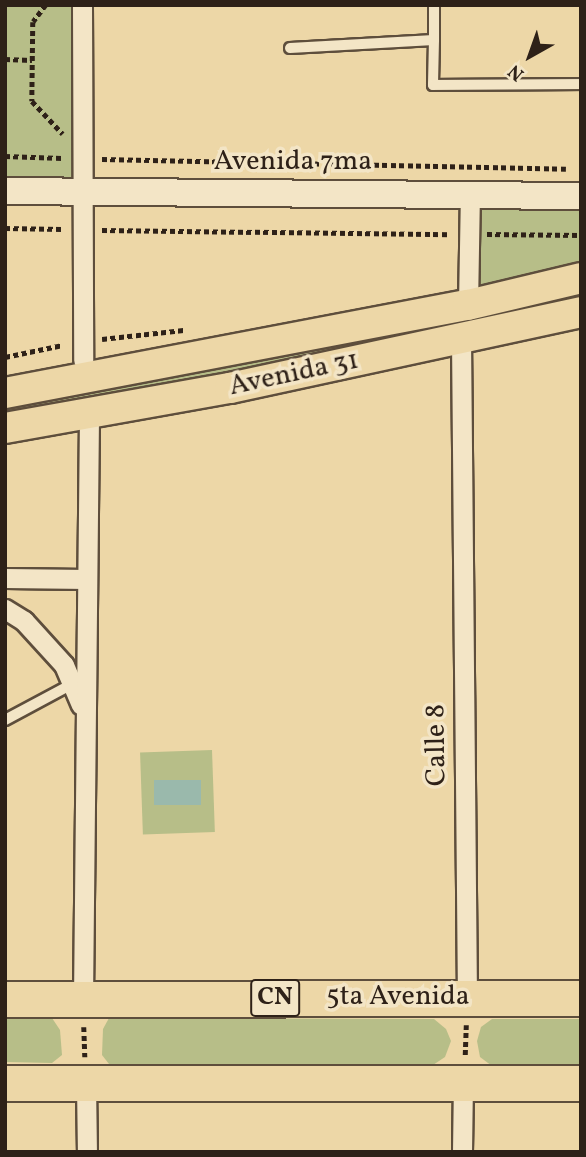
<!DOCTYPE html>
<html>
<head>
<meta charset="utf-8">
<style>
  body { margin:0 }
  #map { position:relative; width:586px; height:1157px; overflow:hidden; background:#edd7a7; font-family:Vollkorn,serif }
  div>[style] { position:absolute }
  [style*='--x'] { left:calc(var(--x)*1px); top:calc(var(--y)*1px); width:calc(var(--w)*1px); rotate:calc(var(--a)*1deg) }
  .green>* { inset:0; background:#b7be88; transform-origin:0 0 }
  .water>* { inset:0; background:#9ab9ac; transform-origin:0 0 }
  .path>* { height:4.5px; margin-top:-2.25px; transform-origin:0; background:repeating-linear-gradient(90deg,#2e2118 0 5px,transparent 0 8.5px) }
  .roads { filter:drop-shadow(2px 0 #5e4e3c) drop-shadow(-2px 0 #5e4e3c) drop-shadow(0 2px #5e4e3c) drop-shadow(0 -2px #5e4e3c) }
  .lane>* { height:10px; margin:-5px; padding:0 5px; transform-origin:5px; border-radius:5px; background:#f3e5c6 }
  .street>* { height:19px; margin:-9.5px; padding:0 9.5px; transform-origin:9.5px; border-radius:9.5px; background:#f3e5c6 }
  .secondary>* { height:26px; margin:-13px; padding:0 13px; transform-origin:13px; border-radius:13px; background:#f3e5c6 }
  .primary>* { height:30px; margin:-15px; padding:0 15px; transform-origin:15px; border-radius:15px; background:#edd7a7 }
  .highway>* { height:35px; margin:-17.5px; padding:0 17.5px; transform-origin:17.5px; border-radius:17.5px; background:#edd7a7 }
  span { translate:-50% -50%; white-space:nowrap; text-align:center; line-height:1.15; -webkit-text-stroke:7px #f3e5c6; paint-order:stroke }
  .shield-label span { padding:2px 5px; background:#f3e5c6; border:2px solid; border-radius:5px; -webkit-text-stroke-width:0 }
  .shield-label { font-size:26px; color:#2e2118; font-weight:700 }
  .street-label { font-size:28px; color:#2e2118 }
  .frame { position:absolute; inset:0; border:7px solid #2e2118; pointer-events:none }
  .north { position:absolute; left:495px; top:21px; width:70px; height:70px; -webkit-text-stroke:5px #f3e5c6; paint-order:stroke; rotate:220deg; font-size:19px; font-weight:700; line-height:28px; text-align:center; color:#2e2118 }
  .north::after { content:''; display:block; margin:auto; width:24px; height:32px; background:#2e2118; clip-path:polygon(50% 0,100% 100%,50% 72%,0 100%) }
</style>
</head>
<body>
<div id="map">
  <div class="green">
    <div style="left:5px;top:5px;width:77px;height:186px"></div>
    <div style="clip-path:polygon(470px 194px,581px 196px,581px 278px,468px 305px)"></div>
    <div style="clip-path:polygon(581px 291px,581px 297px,229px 371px,5px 412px,5px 406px,233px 366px,468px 318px)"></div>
    <div style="left:212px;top:750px;width:82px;height:72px;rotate:88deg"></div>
    <div style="clip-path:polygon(5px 1018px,52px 1018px,60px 1030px,62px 1055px,52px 1063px,5px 1062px)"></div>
    <div style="clip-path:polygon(109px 1018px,434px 1019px,446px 1029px,451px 1041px,445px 1057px,433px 1065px,109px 1064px,102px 1055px,103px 1029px)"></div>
    <div style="clip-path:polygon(492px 1019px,581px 1019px,581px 1067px,492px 1066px,480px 1057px,477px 1041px,481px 1027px)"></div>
  </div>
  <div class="water">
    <div style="left:154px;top:780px;width:47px;height:25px"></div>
  </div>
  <div class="path">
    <div style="--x:46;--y:5;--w:21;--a:127"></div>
    <div style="--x:33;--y:22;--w:79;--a:90.7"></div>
    <div style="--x:32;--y:101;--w:45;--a:46.8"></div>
    <div style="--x:5;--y:59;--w:27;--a:2"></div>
    <div style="--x:5;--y:156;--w:57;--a:2"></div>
    <div style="--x:102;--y:159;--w:464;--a:1.2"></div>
    <div style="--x:5;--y:228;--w:57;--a:1"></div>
    <div style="--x:102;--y:230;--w:348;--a:0.7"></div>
    <div style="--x:487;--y:234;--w:94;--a:0.6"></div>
    <div style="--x:102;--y:339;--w:82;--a:-6.3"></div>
    <div style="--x:5;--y:357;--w:59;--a:-11.7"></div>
    <div style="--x:84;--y:1027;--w:30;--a:88"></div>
    <div style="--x:465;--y:1055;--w:30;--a:-88"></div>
  </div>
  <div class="roads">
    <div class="lane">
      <div style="--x:434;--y:40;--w:35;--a:-90"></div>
      <div style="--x:290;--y:48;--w:144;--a:-3.2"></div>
      <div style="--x:434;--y:40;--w:45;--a:91.3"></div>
      <div style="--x:433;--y:85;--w:148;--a:-0.4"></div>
      <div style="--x:5;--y:720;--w:76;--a:-28.2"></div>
    </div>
    <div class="street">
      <div style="--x:82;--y:5;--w:355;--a:89.8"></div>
      <div style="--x:468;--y:305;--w:111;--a:-89"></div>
      <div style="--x:461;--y:338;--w:659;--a:89.48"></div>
      <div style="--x:5;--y:578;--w:82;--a:0.7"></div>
      <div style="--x:5;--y:609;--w:22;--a:32"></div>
      <div style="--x:24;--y:621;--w:59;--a:47.7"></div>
      <div style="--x:64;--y:665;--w:43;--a:67"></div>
      <div style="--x:83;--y:999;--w:586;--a:-89.41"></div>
      <div style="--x:86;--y:1083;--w:69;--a:89.2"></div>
      <div style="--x:462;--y:1152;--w:68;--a:-89.2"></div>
    </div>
    <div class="secondary">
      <div style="--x:5;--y:191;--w:576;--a:0.5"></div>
    </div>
    <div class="primary">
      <div style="--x:5;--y:393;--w:471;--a:-10.8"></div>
      <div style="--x:468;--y:305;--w:116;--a:-13.4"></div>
      <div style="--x:5;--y:428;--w:229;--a:-10.1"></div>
      <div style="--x:230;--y:388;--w:359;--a:-12.2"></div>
    </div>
    <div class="highway">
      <div style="--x:5;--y:999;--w:576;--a:-0.1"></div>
      <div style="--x:5;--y:1083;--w:576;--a:0"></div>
    </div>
  </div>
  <div class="shield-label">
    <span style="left:275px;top:998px">CN</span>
  </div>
  <div class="street-label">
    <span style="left:293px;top:162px">Avenida 7ma</span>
    <span style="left:294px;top:374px;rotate:-12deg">Avenida 31</span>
    <span style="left:437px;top:745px;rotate:-91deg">Calle 8</span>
    <span style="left:398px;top:997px">5ta Avenida</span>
  </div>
  <div class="frame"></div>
  <div class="north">N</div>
</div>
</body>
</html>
